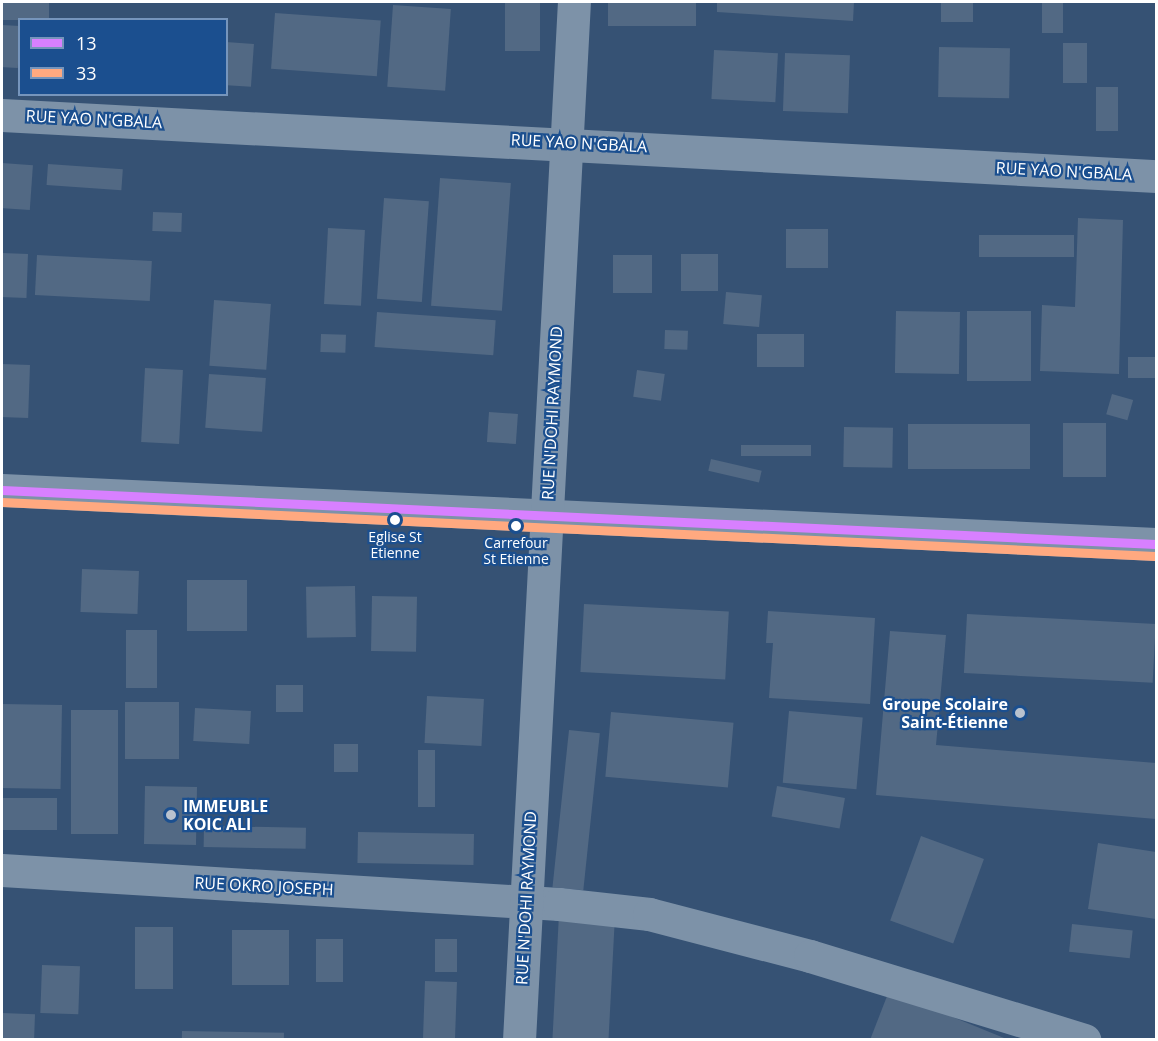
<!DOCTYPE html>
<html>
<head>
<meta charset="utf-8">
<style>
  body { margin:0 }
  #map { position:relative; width:1158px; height:1041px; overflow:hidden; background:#365274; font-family:"Open Sans",sans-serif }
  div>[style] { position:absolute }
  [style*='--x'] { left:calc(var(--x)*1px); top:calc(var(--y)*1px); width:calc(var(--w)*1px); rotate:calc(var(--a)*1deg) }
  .building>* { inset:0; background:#526984; transform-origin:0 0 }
  .minor>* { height:33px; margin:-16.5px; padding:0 16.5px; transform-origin:16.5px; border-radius:16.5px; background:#7d92a8 }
  .bus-1>* { height:9px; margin:-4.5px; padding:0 4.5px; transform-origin:4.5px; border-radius:4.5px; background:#d880ff }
  .bus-2>* { height:9px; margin:-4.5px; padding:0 4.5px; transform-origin:4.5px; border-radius:4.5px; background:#ffa980 }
  .dots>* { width:16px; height:16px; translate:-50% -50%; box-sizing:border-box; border:3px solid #1b4f8f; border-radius:50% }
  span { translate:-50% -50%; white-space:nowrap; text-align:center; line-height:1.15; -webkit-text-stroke:4.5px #1b4f8f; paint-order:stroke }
  .bus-label { font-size:14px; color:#fff }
  .street-label { font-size:16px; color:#fff }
  .poi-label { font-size:16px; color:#fff; font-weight:700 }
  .right { translate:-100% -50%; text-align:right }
  .left { translate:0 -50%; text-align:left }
  .frame { position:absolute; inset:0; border:3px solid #fff; pointer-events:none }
  .legend { position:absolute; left:18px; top:18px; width:210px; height:78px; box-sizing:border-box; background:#1b4f8f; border:2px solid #7695bc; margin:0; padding:8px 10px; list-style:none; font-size:18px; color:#fff }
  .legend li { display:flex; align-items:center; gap:12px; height:30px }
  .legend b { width:30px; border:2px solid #7695bc }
</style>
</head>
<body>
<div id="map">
  <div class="building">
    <div style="left:2px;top:2px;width:47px;height:18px"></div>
    <div style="left:505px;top:2px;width:35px;height:49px"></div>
    <div style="left:608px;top:2px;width:88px;height:24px"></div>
    <div style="clip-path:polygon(717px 2px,854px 2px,853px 21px,717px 12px)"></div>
    <div style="left:941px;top:2px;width:32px;height:20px"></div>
    <div style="left:1042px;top:2px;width:21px;height:31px"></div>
    <div style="left:393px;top:5px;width:58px;height:82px;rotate:4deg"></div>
    <div style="left:275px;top:13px;width:106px;height:56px;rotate:4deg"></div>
    <div style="left:2px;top:25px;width:18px;height:42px;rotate:3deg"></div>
    <div style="left:226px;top:42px;width:28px;height:43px;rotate:4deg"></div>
    <div style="left:1063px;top:43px;width:24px;height:40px"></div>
    <div style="left:939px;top:47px;width:71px;height:50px;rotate:1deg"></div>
    <div style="left:714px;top:50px;width:64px;height:49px;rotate:3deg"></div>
    <div style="left:785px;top:53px;width:65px;height:58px;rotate:2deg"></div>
    <div style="left:1096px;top:87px;width:22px;height:44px"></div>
    <div style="left:2px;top:163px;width:31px;height:45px;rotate:4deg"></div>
    <div style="left:48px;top:164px;width:75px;height:21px;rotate:4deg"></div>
    <div style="left:440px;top:178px;width:71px;height:128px;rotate:4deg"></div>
    <div style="left:384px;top:198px;width:45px;height:101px;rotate:4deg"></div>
    <div style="left:153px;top:212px;width:29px;height:19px;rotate:2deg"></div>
    <div style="clip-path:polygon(1078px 218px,1123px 220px,1119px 374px,1040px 371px,1042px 305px,1075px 307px)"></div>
    <div style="left:328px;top:228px;width:37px;height:76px;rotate:3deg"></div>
    <div style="left:828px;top:229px;width:39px;height:42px;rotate:90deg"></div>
    <div style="left:979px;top:235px;width:95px;height:22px"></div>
    <div style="left:2px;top:253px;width:26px;height:44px;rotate:2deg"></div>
    <div style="left:681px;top:254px;width:37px;height:37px"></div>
    <div style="left:37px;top:255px;width:115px;height:40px;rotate:3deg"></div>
    <div style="left:613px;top:255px;width:39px;height:38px"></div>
    <div style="left:726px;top:292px;width:36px;height:32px;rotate:5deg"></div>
    <div style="left:214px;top:300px;width:57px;height:66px;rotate:4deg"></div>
    <div style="left:896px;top:311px;width:64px;height:62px;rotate:1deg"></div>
    <div style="left:967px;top:311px;width:64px;height:70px"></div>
    <div style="left:377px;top:312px;width:119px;height:35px;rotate:4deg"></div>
    <div style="left:665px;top:330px;width:23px;height:19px;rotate:2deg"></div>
    <div style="left:321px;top:334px;width:25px;height:18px;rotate:2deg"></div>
    <div style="left:757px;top:334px;width:47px;height:33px"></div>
    <div style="left:1128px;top:357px;width:28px;height:21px"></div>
    <div style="left:2px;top:364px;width:28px;height:53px;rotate:2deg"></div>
    <div style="left:145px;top:368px;width:38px;height:74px;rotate:3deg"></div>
    <div style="left:637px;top:370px;width:28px;height:27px;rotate:8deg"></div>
    <div style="left:209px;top:374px;width:57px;height:54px;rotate:4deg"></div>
    <div style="left:1112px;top:394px;width:22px;height:21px;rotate:16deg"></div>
    <div style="left:489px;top:412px;width:29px;height:30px;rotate:4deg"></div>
    <div style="left:1063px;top:423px;width:43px;height:54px"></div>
    <div style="left:908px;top:424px;width:122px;height:45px"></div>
    <div style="left:844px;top:427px;width:49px;height:40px;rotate:1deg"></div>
    <div style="left:741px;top:445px;width:70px;height:11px"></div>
    <div style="left:711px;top:459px;width:52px;height:12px;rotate:13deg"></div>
    <div style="left:82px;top:569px;width:57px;height:43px;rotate:2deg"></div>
    <div style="left:187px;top:580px;width:60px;height:51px"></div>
    <div style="left:355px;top:586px;width:51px;height:49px;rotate:89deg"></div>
    <div style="left:372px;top:596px;width:45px;height:55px;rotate:1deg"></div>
    <div style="left:584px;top:604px;width:145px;height:68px;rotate:3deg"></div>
    <div style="clip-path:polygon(768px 611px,875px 618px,870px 704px,769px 698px,773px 643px,766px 643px)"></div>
    <div style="left:967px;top:614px;width:189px;height:59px;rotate:3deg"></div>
    <div style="left:126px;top:630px;width:31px;height:58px"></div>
    <div style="clip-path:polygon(890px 631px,946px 635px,936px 745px,1156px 763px,1156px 819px,876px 795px)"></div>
    <div style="left:276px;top:685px;width:27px;height:27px"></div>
    <div style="left:427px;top:696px;width:57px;height:47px;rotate:3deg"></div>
    <div style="left:125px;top:702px;width:54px;height:57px"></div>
    <div style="left:2px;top:704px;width:60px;height:84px;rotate:1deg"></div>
    <div style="left:195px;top:708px;width:56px;height:33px;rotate:3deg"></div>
    <div style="left:71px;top:710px;width:47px;height:124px"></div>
    <div style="left:789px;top:711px;width:74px;height:72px;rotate:5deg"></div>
    <div style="left:611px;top:712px;width:123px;height:65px;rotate:5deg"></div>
    <div style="left:569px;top:730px;width:31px;height:158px;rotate:6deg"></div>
    <div style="left:334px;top:744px;width:24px;height:28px"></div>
    <div style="left:418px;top:750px;width:17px;height:57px"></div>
    <div style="left:145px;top:786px;width:52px;height:58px;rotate:1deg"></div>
    <div style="left:777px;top:786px;width:69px;height:31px;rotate:10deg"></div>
    <div style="left:3px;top:798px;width:54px;height:32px"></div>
    <div style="left:204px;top:826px;width:102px;height:21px;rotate:1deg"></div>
    <div style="left:358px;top:832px;width:116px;height:31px;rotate:1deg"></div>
    <div style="left:921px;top:836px;width:67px;height:90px;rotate:20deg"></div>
    <div style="clip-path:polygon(1098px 843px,1156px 852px,1156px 919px,1088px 909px)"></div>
    <div style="left:559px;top:914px;width:56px;height:126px;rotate:3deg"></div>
    <div style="left:1072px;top:924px;width:61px;height:28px;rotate:6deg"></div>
    <div style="left:135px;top:927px;width:38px;height:62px"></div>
    <div style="left:232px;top:930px;width:57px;height:55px"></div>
    <div style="left:316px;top:939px;width:27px;height:43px"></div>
    <div style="left:435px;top:939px;width:22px;height:33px"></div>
    <div style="left:42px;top:965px;width:38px;height:48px;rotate:2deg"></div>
    <div style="left:425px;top:981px;width:32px;height:59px;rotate:2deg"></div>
    <div style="clip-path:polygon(889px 991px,1009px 1040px,870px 1040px)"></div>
    <div style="left:2px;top:1013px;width:33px;height:27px;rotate:2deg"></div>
    <div style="left:182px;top:1031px;width:102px;height:9px;rotate:1deg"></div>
  </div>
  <div class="minor">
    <div style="--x:2;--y:115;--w:1156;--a:3.03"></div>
    <div style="--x:2;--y:490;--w:1155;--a:2.68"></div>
    <div style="--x:2;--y:870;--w:558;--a:3.49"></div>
    <div style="--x:559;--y:904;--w:91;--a:6.3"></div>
    <div style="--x:649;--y:914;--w:166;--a:14.6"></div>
    <div style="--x:810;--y:956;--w:287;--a:17"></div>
    <div style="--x:519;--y:1040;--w:1039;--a:-86.97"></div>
  </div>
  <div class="bus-1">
    <div style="--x:2;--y:490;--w:1155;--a:2.68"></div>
  </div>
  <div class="bus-2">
    <div style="--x:2;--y:502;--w:1154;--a:2.68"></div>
  </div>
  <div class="dots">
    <div style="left:395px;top:520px;background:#fff"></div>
    <div style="left:516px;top:526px;background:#fff"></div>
    <div style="left:1020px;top:713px;background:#b9c2ce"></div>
    <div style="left:171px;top:815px;background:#b9c2ce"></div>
  </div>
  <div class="bus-label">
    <span style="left:395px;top:545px">Eglise St<br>Etienne</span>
    <span style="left:516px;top:551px">Carrefour<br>St Etienne</span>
  </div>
  <div class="street-label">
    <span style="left:94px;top:119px;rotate:3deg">RUE YAO N'GBALA</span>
    <span style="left:579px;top:143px;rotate:3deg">RUE YAO N'GBALA</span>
    <span style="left:1064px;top:171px;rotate:3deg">RUE YAO N'GBALA</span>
    <span style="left:552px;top:413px;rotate:-87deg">RUE N'DOHI RAYMOND</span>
    <span style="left:264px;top:886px;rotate:3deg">RUE OKRO JOSEPH</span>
    <span style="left:526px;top:898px;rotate:-87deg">RUE N'DOHI RAYMOND</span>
  </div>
  <div class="poi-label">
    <span class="right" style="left:1008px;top:713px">Groupe Scolaire<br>Saint-Étienne</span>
    <span class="left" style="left:183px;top:815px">IMMEUBLE<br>KOIC ALI</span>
  </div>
  <div class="frame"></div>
  <ul class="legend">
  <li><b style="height:8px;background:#d880ff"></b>13</li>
  <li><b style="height:8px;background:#ffa980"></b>33</li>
  </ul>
</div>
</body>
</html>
